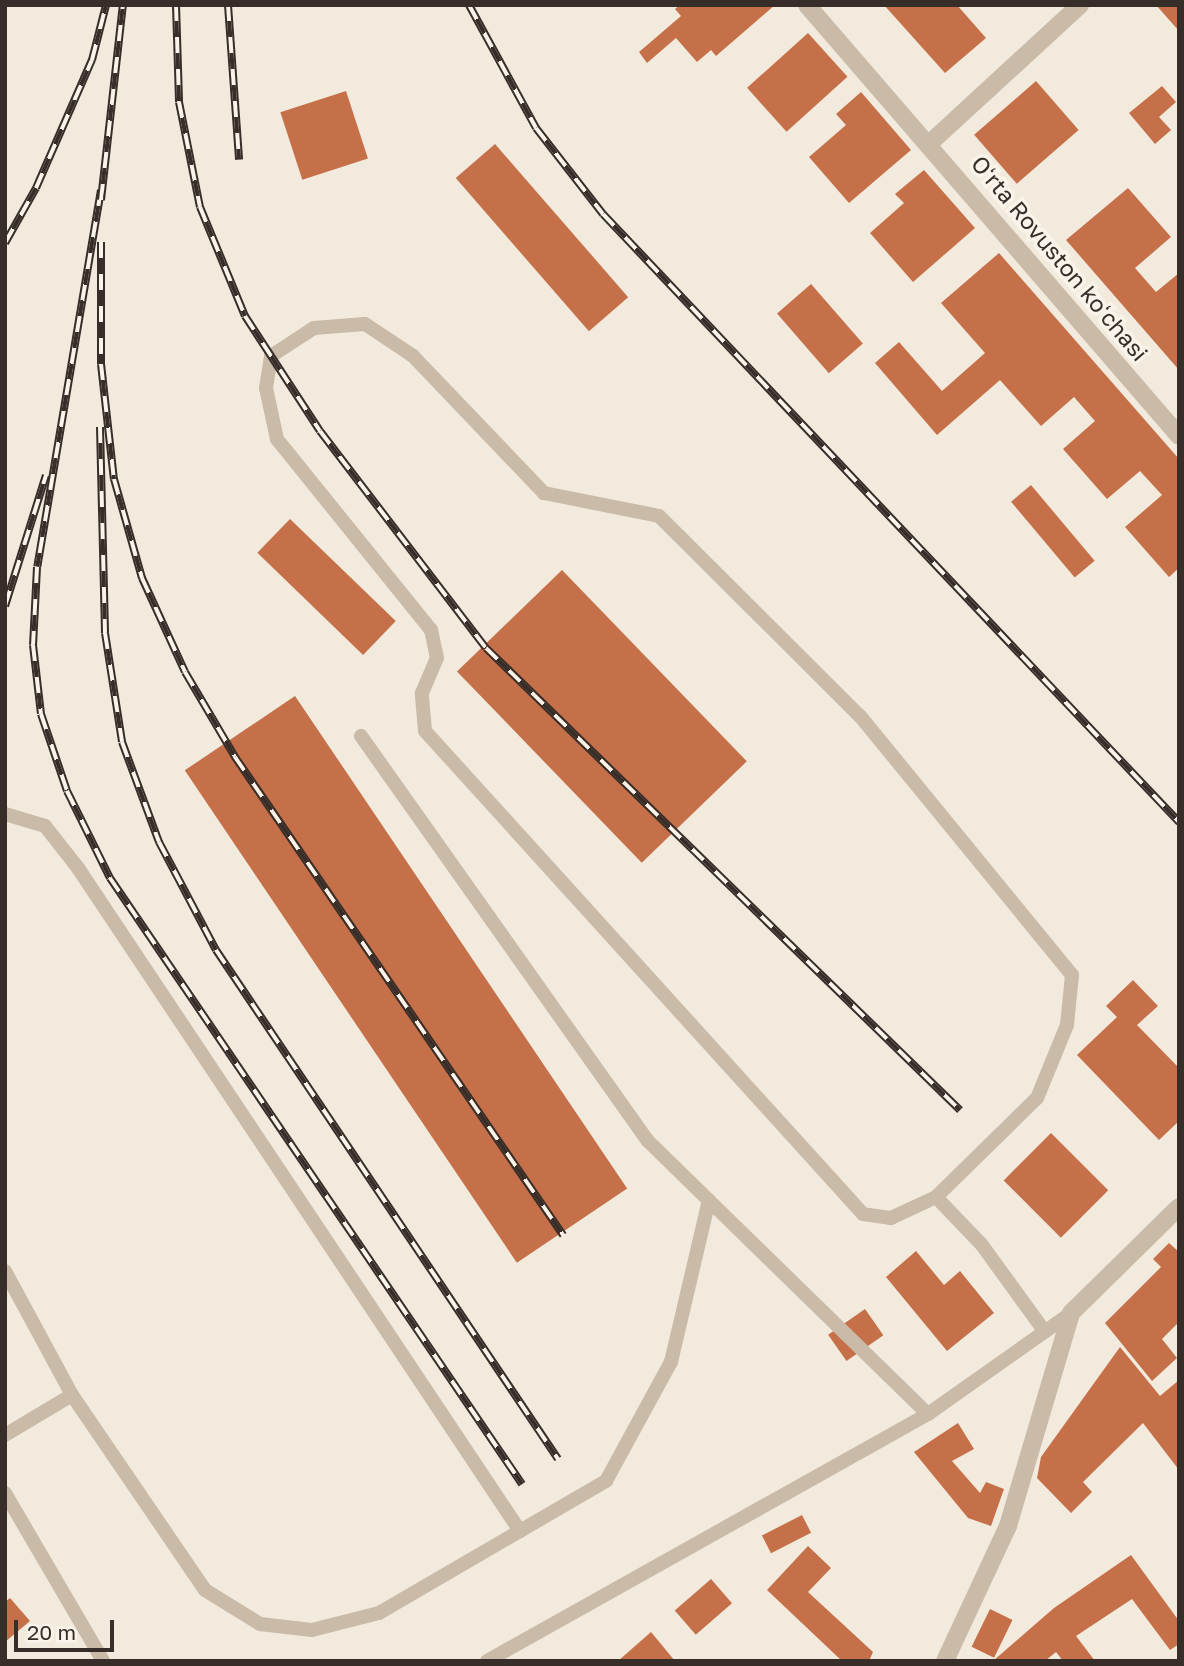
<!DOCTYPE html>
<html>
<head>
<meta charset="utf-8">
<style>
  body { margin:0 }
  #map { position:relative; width:1184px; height:1666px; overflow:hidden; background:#f2eadd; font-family:"Golos Text",sans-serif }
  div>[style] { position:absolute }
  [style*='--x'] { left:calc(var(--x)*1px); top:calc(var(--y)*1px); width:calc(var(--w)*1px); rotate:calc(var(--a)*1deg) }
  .building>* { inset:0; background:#c57048; transform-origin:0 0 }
  .service>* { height:14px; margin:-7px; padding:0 7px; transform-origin:7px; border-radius:7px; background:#cabba9 }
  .minor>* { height:18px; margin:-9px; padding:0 9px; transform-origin:9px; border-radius:9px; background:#cabba9 }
  .tertiary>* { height:18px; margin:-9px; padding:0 9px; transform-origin:9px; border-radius:9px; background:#cabba9 }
  .rail>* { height:8px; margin-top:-4px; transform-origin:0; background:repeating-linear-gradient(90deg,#faf3e9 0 16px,#372e29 0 32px); box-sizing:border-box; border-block:2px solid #372e29 }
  span { translate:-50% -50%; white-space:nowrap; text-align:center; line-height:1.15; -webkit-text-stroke:7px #faf3e9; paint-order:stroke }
  .street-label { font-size:23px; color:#372e29 }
  .frame { position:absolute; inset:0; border:7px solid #372e29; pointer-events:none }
  .scale { position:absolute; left:14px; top:1620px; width:100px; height:32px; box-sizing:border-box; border:4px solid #372e29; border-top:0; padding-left:9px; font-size:21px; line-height:24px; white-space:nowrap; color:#372e29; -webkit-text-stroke:5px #faf3e9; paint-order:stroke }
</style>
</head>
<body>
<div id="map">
  <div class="building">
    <div style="clip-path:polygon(680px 5px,775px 5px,716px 56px,711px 50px,697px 62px,676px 38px,647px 63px,639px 52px,681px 16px,675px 9px)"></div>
    <div style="clip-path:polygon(884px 5px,957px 5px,986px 38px,945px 73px)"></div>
    <div style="clip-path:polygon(1156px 5px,1179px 5px,1179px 31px)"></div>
    <div style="left:808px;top:33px;width:59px;height:82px;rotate:48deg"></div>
    <div style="left:1036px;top:81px;width:65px;height:82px;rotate:49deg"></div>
    <div style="clip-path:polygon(1162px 86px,1176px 102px,1159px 117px,1171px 130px,1155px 144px,1129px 113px)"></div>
    <div style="left:346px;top:91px;width:71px;height:69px;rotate:72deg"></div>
    <div style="clip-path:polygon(861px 92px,911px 150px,849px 203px,809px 157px,846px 125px,836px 114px)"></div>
    <div style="left:495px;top:144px;width:203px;height:52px;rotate:49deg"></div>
    <div style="clip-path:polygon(924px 170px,975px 228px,913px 282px,870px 233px,904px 203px,895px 194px)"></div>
    <div style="clip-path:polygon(1128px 188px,1171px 237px,1135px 268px,1156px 292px,1179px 273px,1179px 370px,1066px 240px)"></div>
    <div style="clip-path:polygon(999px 253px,1179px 459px,1179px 568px,1169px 577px,1125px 527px,1162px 495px,1140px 471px,1107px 499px,1063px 449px,1095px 421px,1074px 397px,1041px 426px,1000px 380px,937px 435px,875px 363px,899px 342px,942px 391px,985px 353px,941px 303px)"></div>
    <div style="left:811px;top:284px;width:79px;height:45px;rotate:49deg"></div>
    <div style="left:1031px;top:485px;width:99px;height:26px;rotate:50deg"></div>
    <div style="left:290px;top:519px;width:147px;height:47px;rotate:44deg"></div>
    <div style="left:562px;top:570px;width:266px;height:146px;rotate:46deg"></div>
    <div style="left:295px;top:696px;width:594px;height:133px;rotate:56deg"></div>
    <div style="clip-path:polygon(1133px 980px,1158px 1006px,1137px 1025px,1179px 1068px,1179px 1121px,1159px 1140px,1077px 1055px,1117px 1017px,1106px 1006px)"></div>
    <div style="left:1051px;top:1133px;width:81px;height:67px;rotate:45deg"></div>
    <div style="clip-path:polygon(1169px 1243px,1179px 1252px,1179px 1322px,1162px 1339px,1177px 1358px,1152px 1381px,1105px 1323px,1161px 1267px,1153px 1259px)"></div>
    <div style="clip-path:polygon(916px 1251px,944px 1285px,960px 1271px,994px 1313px,947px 1351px,886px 1277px)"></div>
    <div style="left:865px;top:1309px;width:32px;height:45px;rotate:55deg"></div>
    <div style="clip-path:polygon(1120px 1347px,1160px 1396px,1179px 1380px,1179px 1470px,1143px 1423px,1083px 1482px,1092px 1492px,1071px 1513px,1037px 1478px,1041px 1457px)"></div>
    <div style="clip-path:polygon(958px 1423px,974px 1449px,952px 1461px,980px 1493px,986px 1482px,1004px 1489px,991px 1526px,968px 1518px,914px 1452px)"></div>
    <div style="left:802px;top:1515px;width:20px;height:45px;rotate:63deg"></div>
    <div style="clip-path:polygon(808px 1546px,831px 1568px,808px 1592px,873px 1652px,869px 1661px,842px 1661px,767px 1590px)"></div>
    <div style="clip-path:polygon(1131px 1555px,1179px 1621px,1179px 1644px,1170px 1650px,1132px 1599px,1076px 1636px,1095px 1661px,1063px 1661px,1056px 1652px,1045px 1661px,993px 1661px,1054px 1608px)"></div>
    <div style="left:711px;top:1579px;width:32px;height:48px;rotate:49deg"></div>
    <div style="clip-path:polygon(10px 1598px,30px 1621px,5px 1642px,5px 1602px)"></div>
    <div style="left:990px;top:1609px;width:25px;height:42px;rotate:26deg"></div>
    <div style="clip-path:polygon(651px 1632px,675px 1661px,618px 1661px)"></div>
  </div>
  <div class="service">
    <div style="--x:361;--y:736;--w:496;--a:54.7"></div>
    <div style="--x:648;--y:1141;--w:391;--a:44.3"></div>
    <div style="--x:5;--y:814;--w:42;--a:16.7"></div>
    <div style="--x:45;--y:826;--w:53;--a:51.8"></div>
    <div style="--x:78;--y:868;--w:797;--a:56.31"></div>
    <div style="--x:936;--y:1197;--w:50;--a:155"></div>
    <div style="--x:891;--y:1218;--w:28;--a:-172"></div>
    <div style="--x:863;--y:1214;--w:652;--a:-132.2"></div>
    <div style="--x:425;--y:731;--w:38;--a:-95"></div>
    <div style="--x:422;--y:693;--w:38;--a:-67"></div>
    <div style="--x:437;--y:658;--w:29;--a:-102"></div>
    <div style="--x:431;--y:630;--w:245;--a:-128.9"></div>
    <div style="--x:277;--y:439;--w:52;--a:-102.2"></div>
    <div style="--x:266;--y:388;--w:32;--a:-81"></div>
    <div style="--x:271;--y:356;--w:51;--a:-33.1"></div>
    <div style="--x:314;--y:328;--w:51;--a:-4.5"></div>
    <div style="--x:365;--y:324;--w:58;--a:33.7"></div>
    <div style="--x:413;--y:356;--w:190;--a:46.3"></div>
    <div style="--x:544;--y:493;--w:117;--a:11.3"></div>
    <div style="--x:659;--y:516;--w:284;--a:44.9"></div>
    <div style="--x:860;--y:716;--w:335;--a:50.7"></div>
    <div style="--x:1072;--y:975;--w:50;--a:95.7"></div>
    <div style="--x:1067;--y:1025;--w:79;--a:112.3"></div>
    <div style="--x:1037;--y:1098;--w:141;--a:135.6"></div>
    <div style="--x:936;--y:1197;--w:66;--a:46.2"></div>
    <div style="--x:982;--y:1245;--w:107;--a:54.1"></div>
    <div style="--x:5;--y:1271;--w:141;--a:61.6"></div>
    <div style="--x:72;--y:1395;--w:236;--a:55.7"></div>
    <div style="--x:205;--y:1590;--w:65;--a:31.7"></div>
    <div style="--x:260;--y:1624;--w:52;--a:6.6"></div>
    <div style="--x:312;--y:1630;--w:69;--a:-14.2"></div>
    <div style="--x:379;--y:1613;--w:263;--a:-30.2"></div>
    <div style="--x:606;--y:1481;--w:136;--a:-61.4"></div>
    <div style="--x:671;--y:1362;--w:166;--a:-76.8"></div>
    <div style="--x:5;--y:1435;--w:78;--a:-30.8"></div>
    <div style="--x:5;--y:1493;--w:194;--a:59.7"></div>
    <div style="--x:487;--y:1661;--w:505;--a:-29.25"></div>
    <div style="--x:928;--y:1414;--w:175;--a:-35.2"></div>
  </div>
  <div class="minor">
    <div style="--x:807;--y:5;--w:569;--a:49.2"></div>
    <div style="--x:930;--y:143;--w:204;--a:-42.6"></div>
  </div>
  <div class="tertiary">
    <div style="--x:945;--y:1661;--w:149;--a:-65"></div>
    <div style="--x:1008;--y:1526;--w:222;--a:-73.5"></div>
    <div style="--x:1071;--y:1313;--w:151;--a:-44.5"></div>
  </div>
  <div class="rail">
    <div style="--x:176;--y:5;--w:97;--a:88.2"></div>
    <div style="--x:179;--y:102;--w:107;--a:78.7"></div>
    <div style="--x:200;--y:207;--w:118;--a:67.6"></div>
    <div style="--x:245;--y:316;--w:137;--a:56.9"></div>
    <div style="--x:320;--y:431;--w:273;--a:52.6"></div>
    <div style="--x:486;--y:648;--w:662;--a:44.27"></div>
    <div style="--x:228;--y:5;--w:155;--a:85.9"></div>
    <div style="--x:469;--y:5;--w:140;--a:61.4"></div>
    <div style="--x:536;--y:128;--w:109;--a:52.1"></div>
    <div style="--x:603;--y:214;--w:838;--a:46.55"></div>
    <div style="--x:101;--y:190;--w:382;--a:99.6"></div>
    <div style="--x:37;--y:567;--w:78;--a:92.9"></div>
    <div style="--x:33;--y:645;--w:69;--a:83.4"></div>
    <div style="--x:41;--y:714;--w:81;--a:71.3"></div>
    <div style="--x:67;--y:791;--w:97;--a:63.7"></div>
    <div style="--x:110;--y:878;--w:733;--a:55.79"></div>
    <div style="--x:101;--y:200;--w:196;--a:-83.6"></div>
    <div style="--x:101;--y:242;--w:122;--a:90"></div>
    <div style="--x:101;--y:364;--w:116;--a:83.6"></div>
    <div style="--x:114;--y:479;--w:103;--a:74.2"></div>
    <div style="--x:142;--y:578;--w:103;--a:65.4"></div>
    <div style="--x:185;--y:672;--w:99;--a:59.5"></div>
    <div style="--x:235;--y:757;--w:580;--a:55.54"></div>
    <div style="--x:5;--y:243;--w:63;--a:-60.6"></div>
    <div style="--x:36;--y:188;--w:140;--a:-66.4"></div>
    <div style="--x:92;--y:60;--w:57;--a:-75.7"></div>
    <div style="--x:100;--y:427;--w:206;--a:88.6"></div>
    <div style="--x:105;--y:633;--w:110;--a:81.1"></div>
    <div style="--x:122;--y:742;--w:107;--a:69.7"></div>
    <div style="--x:159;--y:842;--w:122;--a:62.2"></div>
    <div style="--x:216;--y:950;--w:613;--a:56.1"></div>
    <div style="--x:5;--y:606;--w:137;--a:-72.6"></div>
  </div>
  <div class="street-label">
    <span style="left:1060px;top:258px;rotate:50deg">Oʻrta Rovuston koʻchasi</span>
  </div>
  <div class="frame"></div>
  <div class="scale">20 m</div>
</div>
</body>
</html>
